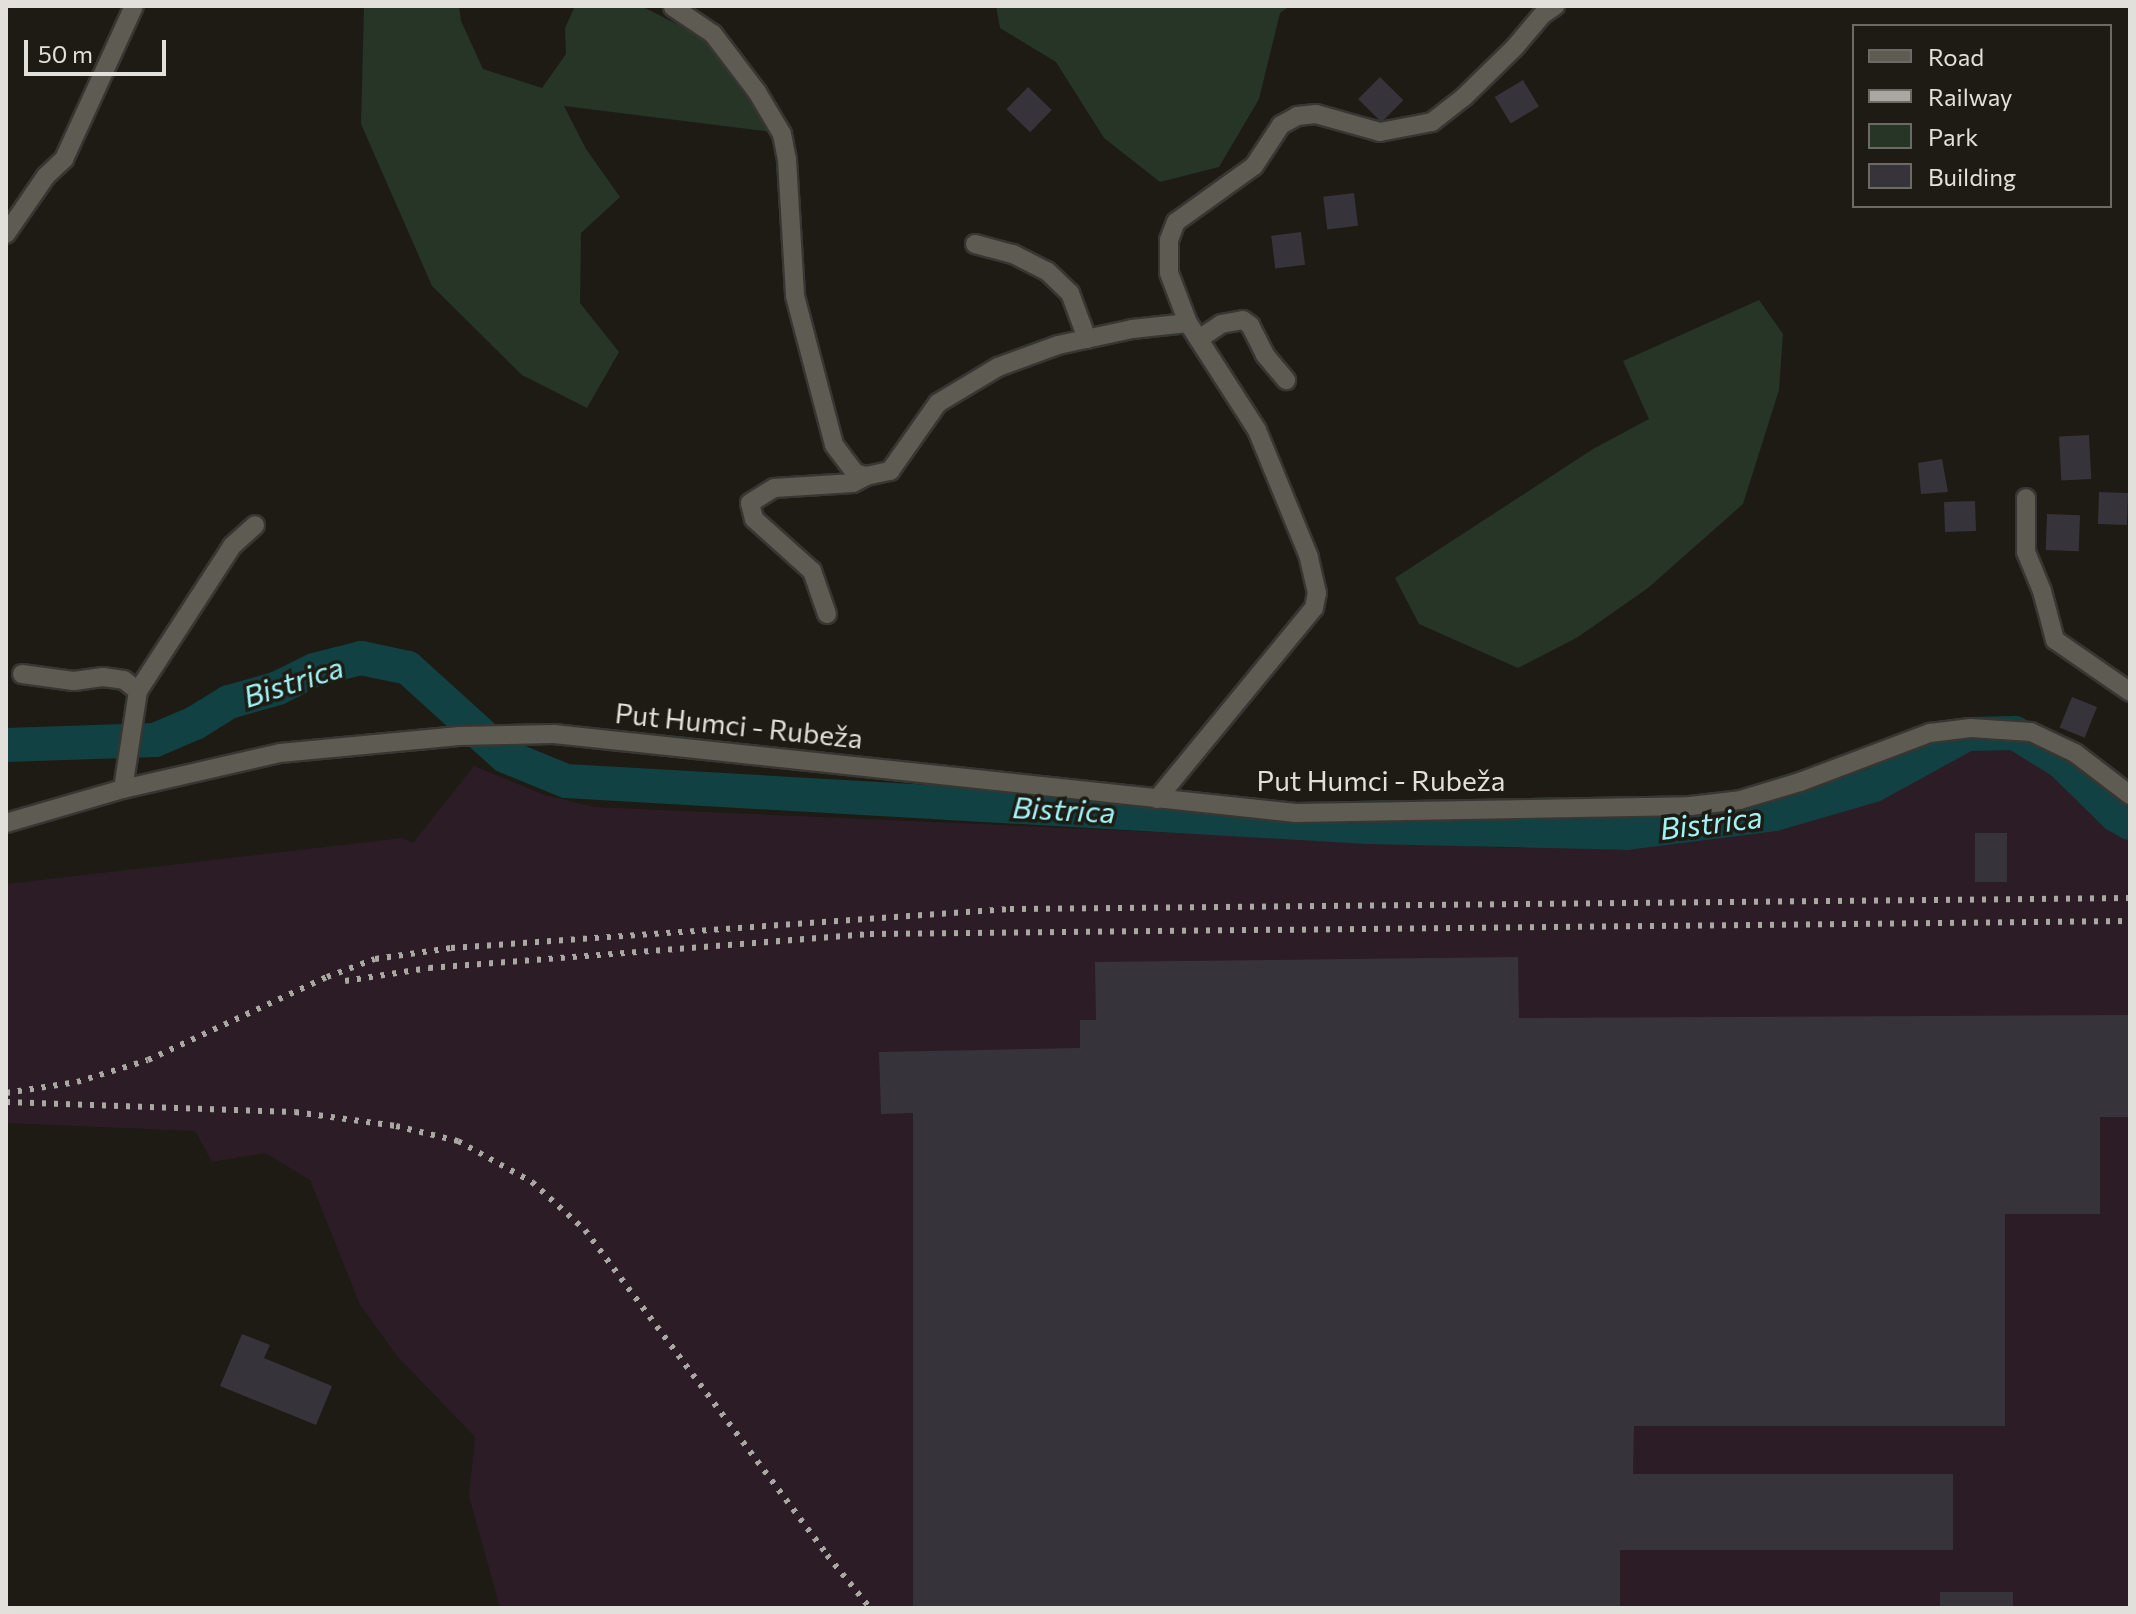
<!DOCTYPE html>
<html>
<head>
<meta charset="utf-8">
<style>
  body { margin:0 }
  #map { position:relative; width:2136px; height:1614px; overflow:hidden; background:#1d1b14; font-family:Commissioner,sans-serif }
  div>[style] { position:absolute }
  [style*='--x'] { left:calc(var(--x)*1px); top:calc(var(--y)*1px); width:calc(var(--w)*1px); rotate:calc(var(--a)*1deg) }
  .industrial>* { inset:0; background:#2c1c26 }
  .green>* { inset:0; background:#263526 }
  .river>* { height:34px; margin:-17px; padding:0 17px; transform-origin:17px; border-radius:17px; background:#114142 }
  .building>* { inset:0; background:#37333a; transform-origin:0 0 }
  .roads { filter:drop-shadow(2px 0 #373632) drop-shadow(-2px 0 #373632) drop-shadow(0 2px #373632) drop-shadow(0 -2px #373632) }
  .street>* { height:18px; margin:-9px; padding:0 9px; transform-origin:9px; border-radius:9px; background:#5d5b52 }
  .rail>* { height:6px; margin-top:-3px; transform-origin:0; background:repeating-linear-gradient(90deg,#a9a8a2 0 4px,transparent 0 12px) }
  span { translate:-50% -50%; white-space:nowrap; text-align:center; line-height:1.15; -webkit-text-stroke:7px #1d1b14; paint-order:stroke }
  .street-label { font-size:28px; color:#e1e0db }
  .water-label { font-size:30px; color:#a1f4f6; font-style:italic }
  .frame { position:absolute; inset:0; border:8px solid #e1e0db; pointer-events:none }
  .legend { position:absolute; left:1852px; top:24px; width:260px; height:184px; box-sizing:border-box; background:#1d1b14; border:2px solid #6b6a64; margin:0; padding:10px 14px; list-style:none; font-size:24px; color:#e1e0db }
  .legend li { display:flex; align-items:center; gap:16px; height:40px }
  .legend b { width:40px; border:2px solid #6b6a64 }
  .scale { position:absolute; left:24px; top:40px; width:142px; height:36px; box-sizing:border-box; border:4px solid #e1e0db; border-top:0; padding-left:10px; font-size:24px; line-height:28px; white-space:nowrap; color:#e1e0db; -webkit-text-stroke:6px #1d1b14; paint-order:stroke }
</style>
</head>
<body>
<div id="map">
  <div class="industrial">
    <div style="clip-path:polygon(1990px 743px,2028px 749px,2062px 771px,2099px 819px,2130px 834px,2130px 1608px,500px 1608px,469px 1496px,475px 1437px,398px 1357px,360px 1305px,310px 1180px,265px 1153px,212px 1162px,195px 1131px,6px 1123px,6px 884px,402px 838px,413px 843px,474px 766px,542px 794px,594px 807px,1516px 848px,1648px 840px,1767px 828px,1877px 791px,1955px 750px)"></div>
  </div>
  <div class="green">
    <div style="clip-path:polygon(364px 6px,459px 6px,461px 21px,483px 69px,542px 88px,566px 54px,565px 28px,575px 6px,641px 6px,701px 36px,772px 132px,564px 106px,586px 149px,620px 197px,581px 233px,580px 303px,619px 352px,587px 408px,522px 375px,432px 286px,361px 124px)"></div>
    <div style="clip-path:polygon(996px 6px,1290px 6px,1280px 13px,1259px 99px,1219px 167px,1160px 182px,1104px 138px,1056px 62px,1000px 28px)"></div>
    <div style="clip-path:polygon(1759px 300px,1783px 334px,1779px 390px,1743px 504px,1648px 588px,1578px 637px,1518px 668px,1419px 624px,1395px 578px,1593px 449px,1649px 419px,1623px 361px)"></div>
  </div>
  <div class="river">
    <div style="--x:6;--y:745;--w:149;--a:-1.9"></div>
    <div style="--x:155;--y:740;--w:43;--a:-23"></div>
    <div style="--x:195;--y:723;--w:40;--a:-32"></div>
    <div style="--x:229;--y:702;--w:51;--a:-15.9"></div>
    <div style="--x:278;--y:688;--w:40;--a:-26.6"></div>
    <div style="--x:314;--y:670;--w:49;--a:-14.3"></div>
    <div style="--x:361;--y:658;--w:48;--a:12"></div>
    <div style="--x:408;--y:668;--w:131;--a:42.2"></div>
    <div style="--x:505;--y:756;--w:66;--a:22.3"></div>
    <div style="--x:566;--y:781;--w:803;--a:3.28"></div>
    <div style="--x:1368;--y:827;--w:259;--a:1.3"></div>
    <div style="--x:1627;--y:833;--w:149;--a:-7.3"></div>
    <div style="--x:1775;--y:814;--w:103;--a:-16.3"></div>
    <div style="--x:1874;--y:785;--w:106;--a:-28.7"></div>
    <div style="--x:1967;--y:734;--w:48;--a:-1.2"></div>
    <div style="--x:2015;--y:733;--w:55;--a:31.7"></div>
    <div style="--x:2062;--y:762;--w:76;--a:44.5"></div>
    <div style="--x:2116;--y:815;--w:16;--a:30"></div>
  </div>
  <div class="building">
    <div style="left:1380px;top:77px;width:33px;height:31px;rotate:45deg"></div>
    <div style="left:1523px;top:80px;width:31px;height:33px;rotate:59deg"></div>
    <div style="left:1028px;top:87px;width:33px;height:31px;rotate:44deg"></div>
    <div style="left:1354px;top:193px;width:33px;height:31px;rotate:83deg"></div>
    <div style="left:1301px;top:232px;width:33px;height:30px;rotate:83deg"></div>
    <div style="left:2089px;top:435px;width:44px;height:30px;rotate:87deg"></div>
    <div style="clip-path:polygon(1942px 459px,1948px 492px,1921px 494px,1918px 463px)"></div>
    <div style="left:2099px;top:492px;width:29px;height:32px;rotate:2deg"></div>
    <div style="left:1975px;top:501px;width:30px;height:31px;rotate:88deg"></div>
    <div style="left:2047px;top:514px;width:33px;height:36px;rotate:2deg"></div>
    <div style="left:2072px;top:697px;width:27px;height:33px;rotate:22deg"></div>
    <div style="left:1975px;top:833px;width:32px;height:49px"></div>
    <div style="clip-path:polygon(1518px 957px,1519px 1018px,2130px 1015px,2130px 1117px,2100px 1117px,2100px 1214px,2005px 1214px,2005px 1426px,1634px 1426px,1633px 1474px,1953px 1474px,1953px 1550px,1620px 1550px,1620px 1608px,913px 1608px,913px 1113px,881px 1114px,879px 1052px,1080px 1048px,1080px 1020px,1096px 1020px,1095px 962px)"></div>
    <div style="clip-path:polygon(242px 1334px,270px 1345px,264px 1358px,332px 1386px,316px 1425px,220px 1386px)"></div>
    <div style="left:1940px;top:1592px;width:73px;height:16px"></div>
  </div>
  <div class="roads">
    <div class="street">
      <div style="--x:673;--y:7;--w:48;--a:34"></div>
      <div style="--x:713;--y:34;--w:73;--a:52.8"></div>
      <div style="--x:757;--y:92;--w:49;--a:59.2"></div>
      <div style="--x:782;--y:134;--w:26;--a:79"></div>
      <div style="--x:787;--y:160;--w:136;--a:86.6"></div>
      <div style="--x:795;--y:296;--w:154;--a:75.3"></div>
      <div style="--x:834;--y:445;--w:35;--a:53"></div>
      <div style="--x:855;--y:473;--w:11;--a:15"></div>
      <div style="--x:866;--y:476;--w:25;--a:-12"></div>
      <div style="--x:890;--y:471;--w:83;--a:-54.8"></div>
      <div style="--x:938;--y:403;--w:70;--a:-31"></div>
      <div style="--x:998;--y:367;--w:64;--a:-20.1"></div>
      <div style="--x:1058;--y:345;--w:76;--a:-12.2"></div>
      <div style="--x:1132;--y:329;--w:56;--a:-6.1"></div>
      <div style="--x:6;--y:234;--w:70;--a:-55.4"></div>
      <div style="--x:46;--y:176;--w:25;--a:-43"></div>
      <div style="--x:64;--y:159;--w:168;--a:-65.4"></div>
      <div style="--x:975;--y:244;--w:39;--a:15"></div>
      <div style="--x:1013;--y:254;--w:38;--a:27"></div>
      <div style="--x:1047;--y:271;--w:32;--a:44"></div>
      <div style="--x:1070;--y:293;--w:49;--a:69.7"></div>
      <div style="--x:1199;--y:339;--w:27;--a:-34"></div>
      <div style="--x:1221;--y:324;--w:22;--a:-10"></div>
      <div style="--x:1243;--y:320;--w:9;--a:36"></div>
      <div style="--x:1250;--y:325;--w:34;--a:63"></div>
      <div style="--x:1265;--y:355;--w:33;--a:50"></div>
      <div style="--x:2026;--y:498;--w:54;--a:90"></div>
      <div style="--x:2026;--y:552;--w:42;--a:67.7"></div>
      <div style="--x:2042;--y:591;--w:51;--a:75.1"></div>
      <div style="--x:2055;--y:640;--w:91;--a:34.7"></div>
      <div style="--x:827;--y:614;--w:46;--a:-109.2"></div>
      <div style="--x:812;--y:571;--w:78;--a:-138.1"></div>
      <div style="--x:754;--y:519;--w:16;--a:-104"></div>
      <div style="--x:750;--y:503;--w:28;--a:-32"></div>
      <div style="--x:774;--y:488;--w:79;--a:-3.6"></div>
      <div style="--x:853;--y:483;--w:15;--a:-28"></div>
      <div style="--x:22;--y:674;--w:52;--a:7.7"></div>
      <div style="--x:74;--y:681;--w:29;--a:-8"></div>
      <div style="--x:103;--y:677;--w:21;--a:8"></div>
      <div style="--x:124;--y:680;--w:18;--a:38"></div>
      <div style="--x:123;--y:789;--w:99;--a:-81.3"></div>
      <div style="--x:138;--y:691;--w:173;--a:-57"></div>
      <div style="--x:232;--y:546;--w:31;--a:-42"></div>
      <div style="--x:1157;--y:799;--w:247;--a:-50.6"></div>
      <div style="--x:1314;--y:608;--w:15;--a:-79"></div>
      <div style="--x:1317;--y:593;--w:37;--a:-103"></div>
      <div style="--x:1309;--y:557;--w:137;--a:-112.3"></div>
      <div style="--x:1257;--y:430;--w:127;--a:-122.8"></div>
      <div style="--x:1188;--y:323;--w:53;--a:-110.8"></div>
      <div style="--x:1169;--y:273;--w:33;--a:-90"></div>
      <div style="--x:1169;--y:240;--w:19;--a:-69"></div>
      <div style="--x:1176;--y:222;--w:96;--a:-35.7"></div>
      <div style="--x:1254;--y:166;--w:49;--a:-56.6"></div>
      <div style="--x:1281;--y:125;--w:18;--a:-29"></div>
      <div style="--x:1297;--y:116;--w:19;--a:-6"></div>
      <div style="--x:1316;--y:114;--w:66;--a:15.7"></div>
      <div style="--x:1380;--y:132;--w:53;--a:-10.9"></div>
      <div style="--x:1432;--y:122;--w:41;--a:-38"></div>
      <div style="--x:1464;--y:97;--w:71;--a:-44.4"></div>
      <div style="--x:1515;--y:47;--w:42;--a:-49.8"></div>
      <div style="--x:1542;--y:15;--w:16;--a:-35"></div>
      <div style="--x:6;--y:823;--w:122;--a:-16.2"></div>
      <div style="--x:123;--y:789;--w:161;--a:-12.9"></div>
      <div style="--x:280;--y:753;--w:180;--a:-5.4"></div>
      <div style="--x:459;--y:736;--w:95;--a:-1.2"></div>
      <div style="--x:554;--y:734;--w:746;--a:6.08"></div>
      <div style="--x:1296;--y:813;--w:394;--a:-1"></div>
      <div style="--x:1690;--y:806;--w:50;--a:-6.8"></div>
      <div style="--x:1740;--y:800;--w:63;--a:-16.7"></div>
      <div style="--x:1800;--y:782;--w:139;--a:-20.7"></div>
      <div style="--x:1930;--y:733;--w:41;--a:-7"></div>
      <div style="--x:1971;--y:728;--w:60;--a:3.8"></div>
      <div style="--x:2031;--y:732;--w:49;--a:25.5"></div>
      <div style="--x:2075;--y:753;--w:69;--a:37.4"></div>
    </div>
  </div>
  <div class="rail">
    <div style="--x:345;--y:981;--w:85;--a:-8.8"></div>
    <div style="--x:429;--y:968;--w:442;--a:-4.4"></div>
    <div style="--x:870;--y:934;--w:1260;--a:-0.59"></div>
    <div style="--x:6;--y:1093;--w:72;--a:-8.8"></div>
    <div style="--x:77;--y:1082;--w:74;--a:-17.2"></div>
    <div style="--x:148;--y:1060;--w:197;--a:-24.9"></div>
    <div style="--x:327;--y:977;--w:51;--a:-20.6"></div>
    <div style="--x:375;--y:959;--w:77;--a:-8.2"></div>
    <div style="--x:451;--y:948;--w:560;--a:-3.99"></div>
    <div style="--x:1010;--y:909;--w:1120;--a:-0.56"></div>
    <div style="--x:6;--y:1102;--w:289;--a:2"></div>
    <div style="--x:295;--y:1112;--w:102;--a:7.9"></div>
    <div style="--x:396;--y:1126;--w:64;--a:13.6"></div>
    <div style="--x:458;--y:1141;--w:85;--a:29"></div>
    <div style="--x:532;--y:1182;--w:72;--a:42.2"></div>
    <div style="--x:585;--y:1230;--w:405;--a:53.3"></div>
    <div style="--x:827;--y:1555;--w:68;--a:50.9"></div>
  </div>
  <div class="street-label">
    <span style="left:739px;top:725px;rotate:6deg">Put Humci - Rubeža</span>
    <span style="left:1381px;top:780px">Put Humci - Rubeža</span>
  </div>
  <div class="water-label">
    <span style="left:293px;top:681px;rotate:-18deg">Bistrica</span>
    <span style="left:1064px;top:809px;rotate:3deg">Bistrica</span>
    <span style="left:1711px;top:822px;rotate:-7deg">Bistrica</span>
  </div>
  <div class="frame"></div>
  <ul class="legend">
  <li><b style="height:10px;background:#5d5b52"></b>Road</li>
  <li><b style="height:10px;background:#a9a8a2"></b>Railway</li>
  <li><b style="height:22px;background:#263526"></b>Park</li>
  <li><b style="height:22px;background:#37333a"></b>Building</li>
  </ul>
  <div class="scale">50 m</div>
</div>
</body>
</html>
